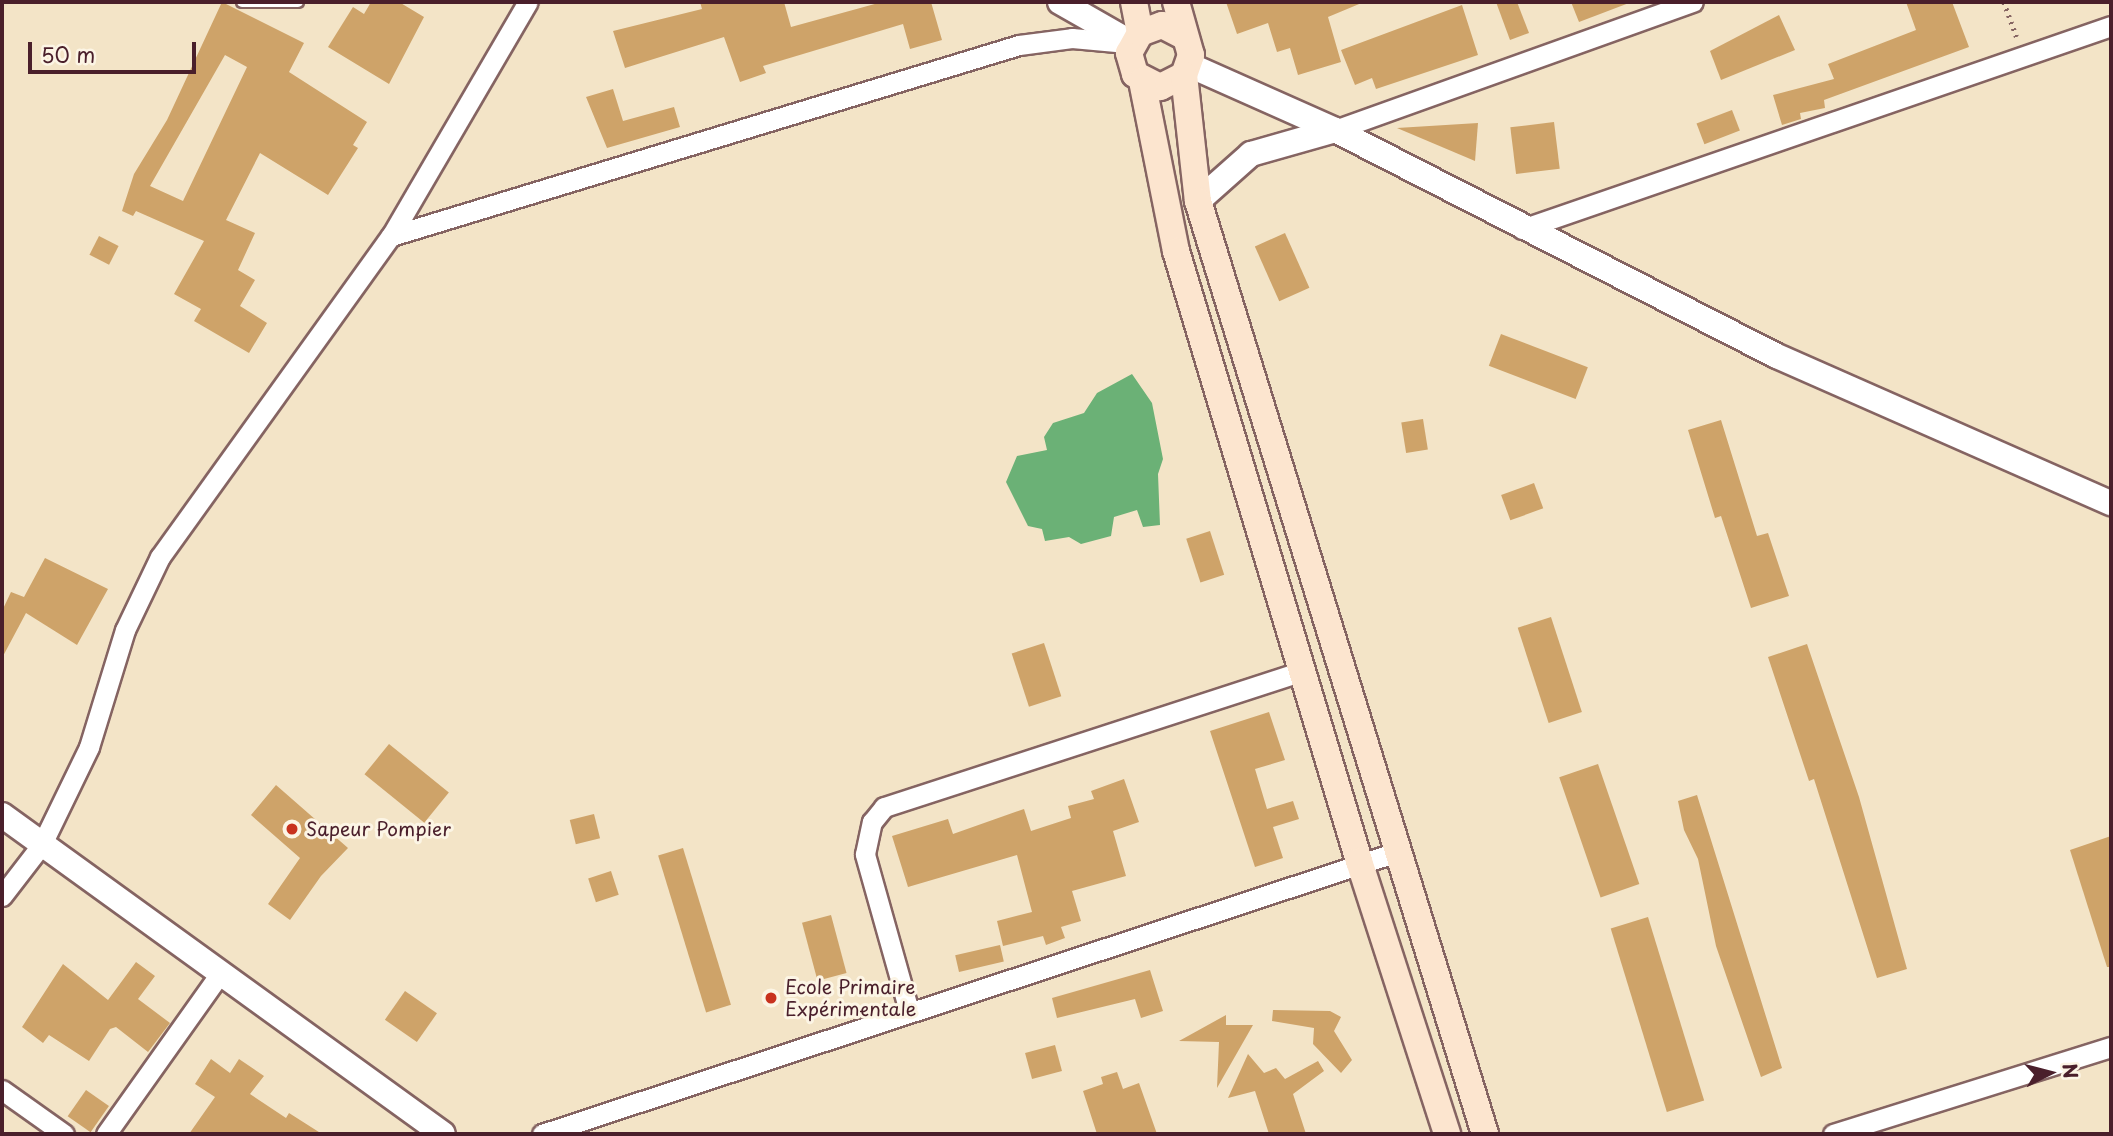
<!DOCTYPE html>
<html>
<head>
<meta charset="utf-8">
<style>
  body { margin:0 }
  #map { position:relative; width:2113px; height:1136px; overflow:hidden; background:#f3e4c7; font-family:"Playpen Sans",sans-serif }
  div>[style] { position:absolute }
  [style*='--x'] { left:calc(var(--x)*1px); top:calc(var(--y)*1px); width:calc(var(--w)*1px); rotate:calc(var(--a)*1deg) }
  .forest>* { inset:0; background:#6bb176 }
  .building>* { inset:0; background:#cea369; transform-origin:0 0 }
  .path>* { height:4.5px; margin-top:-2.25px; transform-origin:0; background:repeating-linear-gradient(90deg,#856462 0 2px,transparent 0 7px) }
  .roads { filter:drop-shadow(2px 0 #856462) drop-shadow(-2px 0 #856462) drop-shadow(0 2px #856462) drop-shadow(0 -2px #856462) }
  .service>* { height:10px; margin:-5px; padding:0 5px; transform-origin:5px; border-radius:5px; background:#fff }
  .minor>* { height:19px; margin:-9.5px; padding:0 9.5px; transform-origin:9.5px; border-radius:9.5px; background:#fff }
  .tertiary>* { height:24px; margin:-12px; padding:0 12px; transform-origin:12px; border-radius:12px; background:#fff }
  .secondary>* { height:26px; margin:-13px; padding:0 13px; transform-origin:13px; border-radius:13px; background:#fce5cf }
  .dots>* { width:19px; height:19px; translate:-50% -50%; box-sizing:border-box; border:4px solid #fcf5e5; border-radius:50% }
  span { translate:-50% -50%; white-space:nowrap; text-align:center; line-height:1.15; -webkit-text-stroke:6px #fcf5e5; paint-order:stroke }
  .poi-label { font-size:19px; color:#4a1f2b }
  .left { translate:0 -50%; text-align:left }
  .frame { position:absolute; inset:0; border:4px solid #4a1f2b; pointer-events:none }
  .north { position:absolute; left:2015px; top:1038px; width:70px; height:70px; -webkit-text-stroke:5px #fcf5e5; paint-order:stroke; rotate:84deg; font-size:19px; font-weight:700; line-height:28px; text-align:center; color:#4a1f2b }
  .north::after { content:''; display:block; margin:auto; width:24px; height:32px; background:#4a1f2b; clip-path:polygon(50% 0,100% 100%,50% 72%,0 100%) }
  .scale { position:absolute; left:28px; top:42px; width:168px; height:32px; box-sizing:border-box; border:4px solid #4a1f2b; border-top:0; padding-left:9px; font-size:21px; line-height:24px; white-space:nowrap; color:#4a1f2b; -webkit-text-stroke:5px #fcf5e5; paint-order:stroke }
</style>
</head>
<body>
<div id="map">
  <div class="forest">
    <div style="clip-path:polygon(1132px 374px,1152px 403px,1163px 459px,1158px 474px,1160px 525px,1143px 527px,1137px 510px,1114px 517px,1111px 536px,1081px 544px,1069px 537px,1045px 541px,1042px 529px,1028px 526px,1006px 482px,1017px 456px,1047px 450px,1044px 437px,1053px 423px,1084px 413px,1097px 393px)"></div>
  </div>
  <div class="building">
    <div style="clip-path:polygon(evenodd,222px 2px,304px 43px,289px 72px,367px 122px,353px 145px,358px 148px,328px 195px,260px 153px,226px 220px,255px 233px,238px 270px,255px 280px,240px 306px,267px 323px,249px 353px,194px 321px,201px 309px,174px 294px,204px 241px,136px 211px,133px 216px,122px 211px,134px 174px,167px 120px,222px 2px,225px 55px,247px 67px,183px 201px,150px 186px,225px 55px)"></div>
    <div style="clip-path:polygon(371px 2px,399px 2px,424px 17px,389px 84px,328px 47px,353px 7px,364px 14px)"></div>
    <div style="clip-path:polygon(700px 2px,784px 2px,791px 27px,882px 2px,931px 2px,942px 40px,910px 49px,903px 24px,763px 66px,766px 73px,740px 82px,724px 37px,625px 68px,613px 31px,702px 9px)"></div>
    <div style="clip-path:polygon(1226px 2px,1364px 2px,1328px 17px,1341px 62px,1298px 75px,1290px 48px,1277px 52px,1268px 23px,1237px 34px)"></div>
    <div style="clip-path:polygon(1496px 2px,1517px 2px,1529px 33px,1510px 40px)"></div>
    <div style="clip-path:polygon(1571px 2px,1629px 2px,1629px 3px,1579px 22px)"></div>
    <div style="clip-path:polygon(1906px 2px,1952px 2px,1969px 47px,1824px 100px,1825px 108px,1800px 113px,1801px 119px,1782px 125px,1773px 95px,1834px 79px,1828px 64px,1916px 30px)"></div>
    <div style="clip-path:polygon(1462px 5px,1478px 55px,1376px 89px,1372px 78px,1355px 85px,1341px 50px)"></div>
    <div style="clip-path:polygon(1779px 15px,1795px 50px,1721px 80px,1710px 51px)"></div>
    <div style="clip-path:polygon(613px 89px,623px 121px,674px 107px,680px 127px,607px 148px,586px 97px)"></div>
    <div style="left:1732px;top:110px;width:22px;height:38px;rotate:69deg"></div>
    <div style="left:1554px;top:122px;width:47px;height:44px;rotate:83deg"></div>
    <div style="clip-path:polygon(1478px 123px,1475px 161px,1397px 128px)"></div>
    <div style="left:1285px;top:233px;width:60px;height:33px;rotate:66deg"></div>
    <div style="left:99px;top:236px;width:22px;height:21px;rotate:27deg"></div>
    <div style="left:1501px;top:334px;width:93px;height:34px;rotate:21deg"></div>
    <div style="left:1423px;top:419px;width:31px;height:22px;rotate:81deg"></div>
    <div style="clip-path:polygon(1721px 420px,1757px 536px,1768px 533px,1789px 596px,1751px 608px,1721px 516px,1715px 518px,1688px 430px)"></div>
    <div style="left:1534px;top:483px;width:27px;height:35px;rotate:70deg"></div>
    <div style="left:1210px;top:531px;width:46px;height:25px;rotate:72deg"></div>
    <div style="clip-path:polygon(45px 558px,108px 589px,77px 645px,26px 613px,2px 658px,2px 611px,11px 592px,24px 597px)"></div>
    <div style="left:1551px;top:617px;width:100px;height:35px;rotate:72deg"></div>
    <div style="left:1044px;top:643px;width:56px;height:34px;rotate:72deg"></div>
    <div style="clip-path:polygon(1807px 644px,1859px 797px,1907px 969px,1877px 978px,1814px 779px,1809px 781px,1768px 657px)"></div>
    <div style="clip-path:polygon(1269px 712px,1285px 760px,1255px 769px,1267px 809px,1293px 801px,1299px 819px,1273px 827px,1283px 858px,1255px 867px,1210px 731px)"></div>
    <div style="left:389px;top:744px;width:77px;height:39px;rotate:39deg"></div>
    <div style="left:1598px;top:764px;width:127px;height:41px;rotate:71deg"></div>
    <div style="clip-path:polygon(1124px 779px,1139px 822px,1113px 831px,1126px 876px,1072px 891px,1081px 921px,1061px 927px,1065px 938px,1046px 945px,1043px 936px,1003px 946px,997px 921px,1032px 912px,1017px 855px,908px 887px,892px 836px,948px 819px,953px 834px,1024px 809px,1031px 831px,1071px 818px,1068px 806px,1094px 799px,1091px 791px)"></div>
    <div style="clip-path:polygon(276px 785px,348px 848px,321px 876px,290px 920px,268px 904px,300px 858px,251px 815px)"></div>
    <div style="clip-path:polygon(1697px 795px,1782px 1068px,1761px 1077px,1716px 946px,1698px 859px,1684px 830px,1678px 801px)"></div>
    <div style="left:594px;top:814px;width:25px;height:25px;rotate:76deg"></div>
    <div style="clip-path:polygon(2111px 836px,2111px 967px,2107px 967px,2070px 850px)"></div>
    <div style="left:683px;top:848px;width:164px;height:26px;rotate:73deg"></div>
    <div style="left:611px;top:871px;width:25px;height:24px;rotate:72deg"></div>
    <div style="left:831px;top:915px;width:60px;height:30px;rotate:75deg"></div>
    <div style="left:1648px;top:917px;width:192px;height:39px;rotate:73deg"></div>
    <div style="left:1000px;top:945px;width:17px;height:46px;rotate:77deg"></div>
    <div style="clip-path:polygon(136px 962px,155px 976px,138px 999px,170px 1023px,148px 1052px,116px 1027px,110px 1029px,89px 1061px,49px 1035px,43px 1043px,22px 1027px,63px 964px,108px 1000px)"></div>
    <div style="clip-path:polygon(1150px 970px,1163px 1011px,1141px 1018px,1135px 999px,1057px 1018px,1052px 998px)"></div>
    <div style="left:405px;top:991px;width:39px;height:35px;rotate:35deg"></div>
    <div style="clip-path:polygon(1273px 1010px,1330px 1011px,1341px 1017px,1334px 1031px,1352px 1060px,1341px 1073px,1313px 1044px,1314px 1028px,1272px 1021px)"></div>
    <div style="clip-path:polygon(1226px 1015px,1226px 1025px,1253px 1025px,1217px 1088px,1219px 1042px,1179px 1041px)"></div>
    <div style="left:1055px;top:1045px;width:27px;height:31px;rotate:75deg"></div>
    <div style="clip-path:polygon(1248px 1054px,1264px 1073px,1276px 1068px,1285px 1079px,1318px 1061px,1324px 1071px,1293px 1094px,1306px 1134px,1269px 1134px,1255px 1091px,1228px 1098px)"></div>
    <div style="clip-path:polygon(211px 1059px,230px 1073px,239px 1059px,264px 1076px,250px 1094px,286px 1118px,289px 1113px,322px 1134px,189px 1134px,215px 1097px,195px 1084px)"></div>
    <div style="clip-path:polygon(1117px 1072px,1123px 1089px,1139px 1083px,1157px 1134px,1097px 1134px,1083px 1091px,1103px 1084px,1101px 1077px)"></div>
    <div style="left:86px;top:1090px;width:28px;height:32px;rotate:35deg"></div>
  </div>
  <div class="path">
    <div style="--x:2004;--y:2;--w:37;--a:70"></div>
  </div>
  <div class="roads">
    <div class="service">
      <div style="--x:242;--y:2;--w:56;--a:0"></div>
    </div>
    <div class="minor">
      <div style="--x:1335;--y:130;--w:380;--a:-19.7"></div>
      <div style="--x:1522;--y:229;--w:623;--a:-19.02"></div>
      <div style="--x:391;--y:236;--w:656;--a:-16.92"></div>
      <div style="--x:1019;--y:45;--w:53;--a:-7.5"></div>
      <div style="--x:1072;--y:38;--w:55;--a:5.2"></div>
      <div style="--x:2;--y:896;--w:66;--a:-52.4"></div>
      <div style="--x:42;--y:844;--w:108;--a:-64.1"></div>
      <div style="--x:89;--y:747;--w:122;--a:-72.9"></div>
      <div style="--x:125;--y:630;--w:81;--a:-64.4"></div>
      <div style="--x:160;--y:557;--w:395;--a:-54.3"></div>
      <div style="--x:391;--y:236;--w:271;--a:-59.7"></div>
      <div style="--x:909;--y:1011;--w:163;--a:-105.7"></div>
      <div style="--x:865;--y:854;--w:33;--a:-78"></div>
      <div style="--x:872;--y:822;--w:19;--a:-51"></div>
      <div style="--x:884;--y:807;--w:440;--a:-18"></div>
      <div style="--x:2;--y:1090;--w:76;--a:35.4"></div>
      <div style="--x:106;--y:1134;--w:195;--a:-54.6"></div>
      <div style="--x:542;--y:1134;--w:900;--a:-18.25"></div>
      <div style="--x:1833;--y:1134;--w:291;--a:-17.4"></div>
    </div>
    <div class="tertiary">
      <div style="--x:1060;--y:2;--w:83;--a:29.7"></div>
      <div style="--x:1189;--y:65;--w:160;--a:24"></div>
      <div style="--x:1335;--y:130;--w:496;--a:27.1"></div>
      <div style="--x:1777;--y:356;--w:365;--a:23.8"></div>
      <div style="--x:1198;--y:201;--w:71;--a:-41.6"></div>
      <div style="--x:1251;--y:154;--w:87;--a:-15.9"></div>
      <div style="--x:2;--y:815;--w:544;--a:35.88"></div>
    </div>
    <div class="secondary">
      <div style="--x:1134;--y:2;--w:32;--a:79"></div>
      <div style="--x:1176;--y:2;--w:55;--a:74.2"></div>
      <div style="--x:1191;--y:55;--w:21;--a:109"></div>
      <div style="--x:1184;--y:75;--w:27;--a:153"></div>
      <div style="--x:1160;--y:87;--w:28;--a:-153"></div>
      <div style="--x:1135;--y:74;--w:22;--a:-106"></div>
      <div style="--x:1129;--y:53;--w:23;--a:-61"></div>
      <div style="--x:1140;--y:33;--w:23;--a:-20"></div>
      <div style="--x:1162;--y:25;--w:25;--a:27"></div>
      <div style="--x:1184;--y:75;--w:127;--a:83.7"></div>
      <div style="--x:1198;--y:201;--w:976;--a:72.9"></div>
      <div style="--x:1142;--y:81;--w:173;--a:78.7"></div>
      <div style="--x:1176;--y:251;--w:637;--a:73.3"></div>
      <div style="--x:1359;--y:861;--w:287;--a:72.1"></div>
    </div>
  </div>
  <div class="dots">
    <div style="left:292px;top:829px;background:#c8321e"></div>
    <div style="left:771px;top:998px;background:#c8321e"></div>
  </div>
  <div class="poi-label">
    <span class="left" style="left:306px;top:829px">Sapeur Pompier</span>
    <span class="left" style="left:785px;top:998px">Ecole Primaire<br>Expérimentale</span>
  </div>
  <div class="frame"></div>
  <div class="north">N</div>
  <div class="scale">50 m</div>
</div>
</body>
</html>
